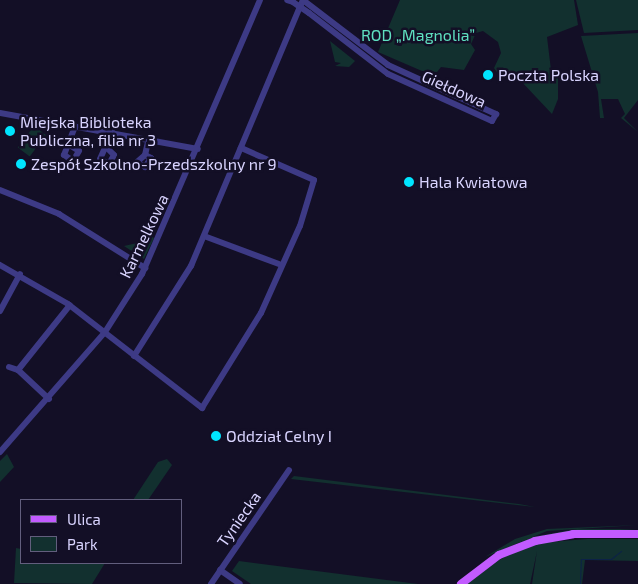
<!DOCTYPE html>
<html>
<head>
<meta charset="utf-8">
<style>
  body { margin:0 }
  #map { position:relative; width:638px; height:584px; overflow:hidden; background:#130f26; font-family:"Exo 2",sans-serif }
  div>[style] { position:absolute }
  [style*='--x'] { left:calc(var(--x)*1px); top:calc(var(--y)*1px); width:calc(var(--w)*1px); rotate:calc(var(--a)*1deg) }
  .green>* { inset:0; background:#12302f; transform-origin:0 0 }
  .stream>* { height:1px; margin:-0.5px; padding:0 0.5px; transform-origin:0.5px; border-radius:0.5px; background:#0c2248 }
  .minor>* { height:6px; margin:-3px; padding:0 3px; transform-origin:3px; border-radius:3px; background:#3d3a85 }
  .major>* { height:8px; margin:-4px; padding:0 4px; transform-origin:4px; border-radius:4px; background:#c25bff }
  .dots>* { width:14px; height:14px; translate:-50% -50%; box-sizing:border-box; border:2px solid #130f26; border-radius:50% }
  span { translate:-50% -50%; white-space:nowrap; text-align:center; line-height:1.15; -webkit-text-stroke:5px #130f26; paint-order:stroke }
  .park-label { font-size:16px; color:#5fe0c0 }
  .poi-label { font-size:16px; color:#d9d4ff }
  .left { translate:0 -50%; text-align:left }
  .street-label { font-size:16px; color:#d9d4ff }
  .legend { position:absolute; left:20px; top:499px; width:162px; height:65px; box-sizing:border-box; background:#130f26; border:1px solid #625e7d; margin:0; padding:6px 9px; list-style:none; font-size:15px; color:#d9d4ff }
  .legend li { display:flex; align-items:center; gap:10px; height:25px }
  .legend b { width:25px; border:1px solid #625e7d }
</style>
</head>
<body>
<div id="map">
  <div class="green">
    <div style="clip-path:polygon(400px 0,574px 0,578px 25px,547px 37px,551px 70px,558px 74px,558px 99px,552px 114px,520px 80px,512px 76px,501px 78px,494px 68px,501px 53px,498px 42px,483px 31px,476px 33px,471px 44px,475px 50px,464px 70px,441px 67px,437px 72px,422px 71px,378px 52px)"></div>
    <div style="clip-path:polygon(576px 0,638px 0,638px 30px,584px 33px)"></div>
    <div style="clip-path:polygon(638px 33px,638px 100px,624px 118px,638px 132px,621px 118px,625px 114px,618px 99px,601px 99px,604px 118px,600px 118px,598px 92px,581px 36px)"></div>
    <div style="clip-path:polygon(330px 41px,355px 61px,349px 67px,335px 66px,341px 63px,335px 62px)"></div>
    <div style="left:34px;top:126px;width:15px;height:27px;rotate:37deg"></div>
    <div style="clip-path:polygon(148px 235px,154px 238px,144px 259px,124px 246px,146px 241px)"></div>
    <div style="clip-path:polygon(7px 454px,14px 467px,0 482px,0 461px)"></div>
    <div style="clip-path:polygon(167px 459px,172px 465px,148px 500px,133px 500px,158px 462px)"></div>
    <div style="clip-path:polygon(294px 476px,519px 504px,535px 507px,291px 479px)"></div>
    <div style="clip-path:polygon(638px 525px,547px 531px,485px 557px,515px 539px,547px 529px)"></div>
    <div style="clip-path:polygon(577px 529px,636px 529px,545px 535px,479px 564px,531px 537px)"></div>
    <div style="clip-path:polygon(587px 539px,638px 539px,638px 561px,585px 560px,582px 584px,532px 584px,537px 551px,530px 584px,466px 584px,502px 558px,537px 543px)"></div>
    <div style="clip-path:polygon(16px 548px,21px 549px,21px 563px,105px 563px,92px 584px,14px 583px)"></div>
    <div style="clip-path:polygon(239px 561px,418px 584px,251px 584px,232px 571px)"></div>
  </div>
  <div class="stream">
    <div style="--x:580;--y:584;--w:25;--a:-88"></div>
    <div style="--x:581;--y:559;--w:30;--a:0"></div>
    <div style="--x:611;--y:559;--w:13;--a:-39"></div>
  </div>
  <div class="minor">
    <div style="--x:0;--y:113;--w:201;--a:10.3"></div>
    <div style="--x:71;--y:146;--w:9;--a:32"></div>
    <div style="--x:79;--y:151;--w:12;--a:121"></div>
    <div style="--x:73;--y:161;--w:11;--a:-146"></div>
    <div style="--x:64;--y:155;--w:31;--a:-69"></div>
    <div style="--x:108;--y:149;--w:8;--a:45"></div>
    <div style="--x:114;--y:155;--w:10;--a:119"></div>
    <div style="--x:109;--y:164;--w:10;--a:-151"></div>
    <div style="--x:100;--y:159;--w:30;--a:-66"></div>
    <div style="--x:145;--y:155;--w:7;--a:27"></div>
    <div style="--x:151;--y:158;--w:11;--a:124"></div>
    <div style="--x:145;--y:167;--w:9;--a:-148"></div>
    <div style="--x:137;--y:162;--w:11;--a:-41"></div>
    <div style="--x:145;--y:155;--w:18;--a:-77"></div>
    <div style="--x:0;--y:190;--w:64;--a:22.1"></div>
    <div style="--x:59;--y:214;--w:102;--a:32.1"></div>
    <div style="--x:204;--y:236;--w:80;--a:20.5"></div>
    <div style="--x:0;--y:265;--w:78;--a:29.8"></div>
    <div style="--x:68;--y:304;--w:170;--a:37.8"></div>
    <div style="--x:202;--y:408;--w:112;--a:-58.2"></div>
    <div style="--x:261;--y:313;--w:95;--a:-65.9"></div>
    <div style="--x:300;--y:226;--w:48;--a:-73.1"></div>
    <div style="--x:314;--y:180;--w:80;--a:-156.3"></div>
    <div style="--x:0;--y:311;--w:42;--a:-61.6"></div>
    <div style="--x:134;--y:356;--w:107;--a:-57.7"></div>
    <div style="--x:191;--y:266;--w:281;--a:-67.2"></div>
    <div style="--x:300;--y:7;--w:8;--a:-67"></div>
    <div style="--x:303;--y:0;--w:107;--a:37.4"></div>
    <div style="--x:388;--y:65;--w:119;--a:24.4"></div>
    <div style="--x:496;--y:114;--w:8;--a:120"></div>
    <div style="--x:492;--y:121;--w:114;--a:-155.7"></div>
    <div style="--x:388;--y:74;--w:100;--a:-142.3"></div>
    <div style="--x:309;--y:13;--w:11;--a:-146"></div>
    <div style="--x:300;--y:7;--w:9;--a:-144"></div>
    <div style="--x:293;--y:2;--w:6;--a:-162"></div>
    <div style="--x:9;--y:367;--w:9;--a:18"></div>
    <div style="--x:49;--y:399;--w:42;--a:-136.9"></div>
    <div style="--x:18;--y:370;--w:83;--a:-51.3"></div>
    <div style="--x:0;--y:452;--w:159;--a:-48.8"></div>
    <div style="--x:105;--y:332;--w:69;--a:-57.5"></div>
    <div style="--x:142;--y:274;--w:298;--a:-66.7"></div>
    <div style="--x:220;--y:570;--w:24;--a:35"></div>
    <div style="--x:211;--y:584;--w:138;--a:-55.6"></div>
  </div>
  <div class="major">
    <div style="--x:461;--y:584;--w:48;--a:-37.3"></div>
    <div style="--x:499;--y:555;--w:39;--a:-21"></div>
    <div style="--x:535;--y:541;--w:39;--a:-10"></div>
    <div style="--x:573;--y:534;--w:65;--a:0"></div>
  </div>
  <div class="dots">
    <div style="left:488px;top:75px;background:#00e5ff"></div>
    <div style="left:10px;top:131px;background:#00e5ff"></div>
    <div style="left:21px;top:164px;background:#00e5ff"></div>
    <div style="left:409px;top:182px;background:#00e5ff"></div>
    <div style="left:216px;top:436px;background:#00e5ff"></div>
  </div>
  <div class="park-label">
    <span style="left:418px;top:35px">ROD „Magnolia”</span>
  </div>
  <div class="poi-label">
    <span class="left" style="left:498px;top:75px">Poczta Polska</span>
    <span class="left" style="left:20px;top:131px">Miejska Biblioteka<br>Publiczna, filia nr 3</span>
    <span class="left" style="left:31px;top:164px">Zespół Szkolno-Przedszkolny nr 9</span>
    <span class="left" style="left:419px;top:182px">Hala Kwiatowa</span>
    <span class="left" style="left:226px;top:436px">Oddział Celny I</span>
  </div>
  <div class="street-label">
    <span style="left:454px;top:89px;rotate:24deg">Giełdowa</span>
    <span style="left:144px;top:236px;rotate:-64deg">Karmelkowa</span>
    <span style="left:239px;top:519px;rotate:-55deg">Tyniecka</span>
  </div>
  <ul class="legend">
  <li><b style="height:6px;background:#c25bff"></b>Ulica</li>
  <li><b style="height:14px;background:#12302f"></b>Park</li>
  </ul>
</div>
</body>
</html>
